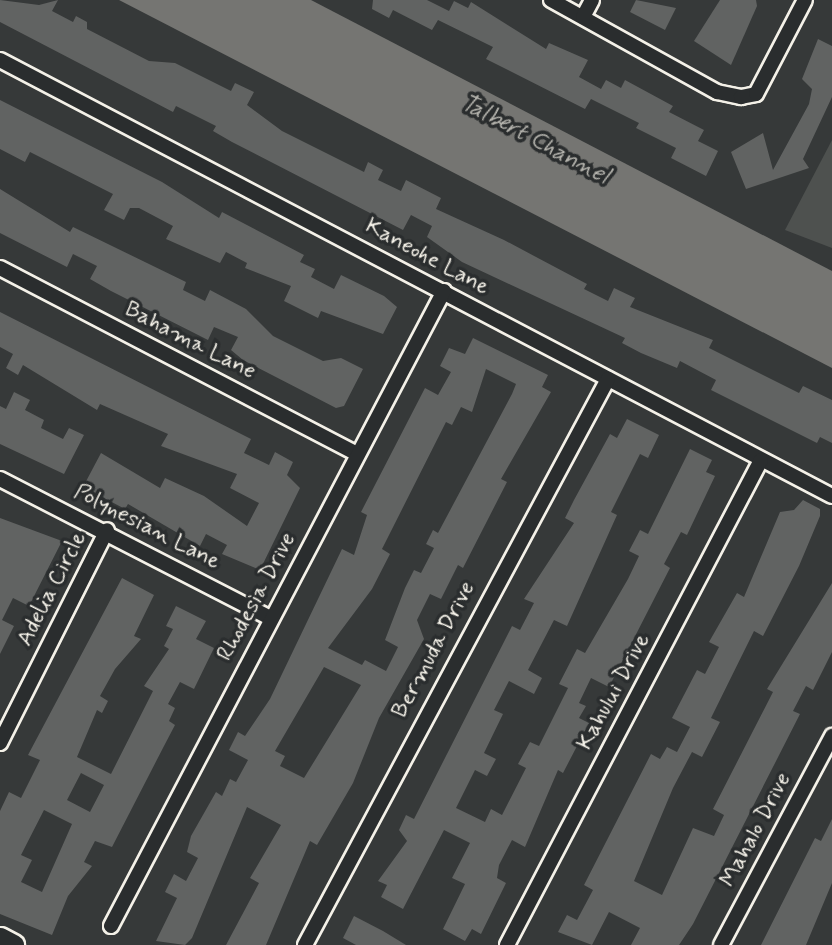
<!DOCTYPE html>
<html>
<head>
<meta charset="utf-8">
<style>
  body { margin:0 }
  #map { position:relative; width:832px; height:945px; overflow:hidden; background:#363939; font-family:Mynerve,sans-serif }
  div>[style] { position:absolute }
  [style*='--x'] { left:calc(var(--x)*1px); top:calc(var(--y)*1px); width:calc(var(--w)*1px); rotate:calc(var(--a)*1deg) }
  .green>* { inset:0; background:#4e514f }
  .water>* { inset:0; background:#757572 }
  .building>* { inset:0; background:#616362 }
  .roads { filter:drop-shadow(2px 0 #f4f1e8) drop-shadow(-2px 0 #f4f1e8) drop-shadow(0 2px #f4f1e8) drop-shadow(0 -2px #f4f1e8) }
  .street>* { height:14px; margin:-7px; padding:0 7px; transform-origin:7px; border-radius:7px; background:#2a2d2e }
  .secondary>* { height:21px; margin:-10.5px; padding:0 10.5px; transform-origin:10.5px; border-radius:10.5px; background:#2a2d2e }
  span { translate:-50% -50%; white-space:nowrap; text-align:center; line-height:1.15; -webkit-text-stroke:7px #2a2d2e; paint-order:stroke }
  .street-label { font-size:23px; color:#f4f1e8 }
  .water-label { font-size:24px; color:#b4b3ad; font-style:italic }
</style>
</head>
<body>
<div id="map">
  <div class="green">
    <div style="clip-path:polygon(832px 140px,832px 248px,785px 230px)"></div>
  </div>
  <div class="water">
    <div style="clip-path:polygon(119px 0,311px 0,832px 271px,832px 368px)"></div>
  </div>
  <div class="building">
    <div style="clip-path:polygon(0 0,39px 5px,58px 0,52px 11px,73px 22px,76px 16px,87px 22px,87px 29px,149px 61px,175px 63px,231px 91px,235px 83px,254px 92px,247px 105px,282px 131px,364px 172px,368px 162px,383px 170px,378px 180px,401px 191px,406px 180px,441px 198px,436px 209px,504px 240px,587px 284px,584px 289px,608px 301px,614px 288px,635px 298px,630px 307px,713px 340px,709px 348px,799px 393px,803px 386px,832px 400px,832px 443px,820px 437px,817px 443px,711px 390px,716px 380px,680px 361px,677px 368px,641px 353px,622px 343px,625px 338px,462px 262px,427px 237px,432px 226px,411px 215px,403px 230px,232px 142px,213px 131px,216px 126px,176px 106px,173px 112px,0 22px)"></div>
    <div style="clip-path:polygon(373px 0,427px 0,449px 11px,454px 1px,468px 8px,471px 2px,546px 49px,549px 43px,588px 60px,579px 77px,601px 89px,606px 80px,621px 88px,625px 80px,673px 106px,669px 112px,704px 130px,698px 141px,718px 151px,706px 176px,671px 158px,676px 148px,636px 128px,639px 123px,591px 99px,585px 109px,486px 59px,493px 47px,438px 20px,432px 30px,393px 10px,389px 18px,372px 9px)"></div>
    <div style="clip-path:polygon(636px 0,676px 8px,665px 30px,630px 12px)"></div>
    <div style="clip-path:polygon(720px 0,756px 0,757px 6px,731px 65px,694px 41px)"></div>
    <div style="clip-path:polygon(818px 39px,832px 46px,832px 97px,803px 159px,809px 168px,746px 189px,731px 152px,763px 133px,773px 170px,809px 104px,812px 89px,802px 79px)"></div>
    <div style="clip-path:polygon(0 100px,162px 182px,219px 218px,222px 212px,304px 255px,300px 262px,315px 269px,311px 277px,334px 289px,341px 275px,384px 296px,397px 307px,383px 334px,321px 311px,318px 318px,284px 301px,291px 286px,245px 268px,247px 263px,226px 252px,220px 263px,166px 239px,173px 226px,139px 208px,130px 208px,124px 220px,104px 210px,113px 194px,30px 152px,25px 162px,0 149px)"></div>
    <div style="clip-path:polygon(0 189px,70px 232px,73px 227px,186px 282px,183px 290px,205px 301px,210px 290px,246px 309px,273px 336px,323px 361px,341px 358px,363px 369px,344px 406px,336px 408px,243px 360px,231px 350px,238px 337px,214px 327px,208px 340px,111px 291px,90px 279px,97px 266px,73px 254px,67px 267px,0 233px)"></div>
    <div style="clip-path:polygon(0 312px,251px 439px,244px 453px,269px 465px,275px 452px,293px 462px,287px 475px,300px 488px,260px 570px,222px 554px,227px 545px,206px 534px,200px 546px,128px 504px,125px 509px,83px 487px,101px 453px,160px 488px,165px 478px,204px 496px,247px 526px,259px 503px,230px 488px,237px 474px,161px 446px,168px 434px,100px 404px,97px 410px,23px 365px,18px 375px,6px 368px,13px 354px,0 347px)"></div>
    <div style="clip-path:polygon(evenodd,473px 338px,548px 375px,542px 387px,551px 392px,501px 479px,507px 482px,463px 568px,458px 565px,441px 599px,430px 594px,417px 620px,424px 639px,379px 718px,353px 783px,317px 845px,310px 841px,266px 945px,226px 945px,259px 883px,250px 878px,281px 825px,247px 807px,192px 938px,185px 945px,156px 941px,177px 898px,165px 892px,174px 874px,186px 881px,198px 858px,187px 852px,191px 836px,216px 792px,222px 796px,230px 779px,236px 782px,248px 760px,229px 750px,238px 732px,245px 736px,270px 699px,342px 549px,354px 555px,367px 515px,361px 512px,425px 388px,438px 395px,451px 372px,440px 366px,449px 348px,465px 354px,473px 338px,486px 369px,516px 384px,512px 394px,438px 533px,433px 530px,426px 544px,434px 548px,421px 573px,414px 570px,405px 588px,385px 640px,398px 647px,386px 671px,365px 660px,362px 665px,328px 648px,372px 589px,390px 554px,382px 549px,446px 422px,452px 425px,461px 407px,472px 412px,486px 369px,473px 338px,324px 667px,361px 685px,304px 778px,280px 766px,285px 756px,275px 751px,324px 667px)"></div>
    <div style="clip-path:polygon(14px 392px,30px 400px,25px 410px,44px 420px,41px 428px,63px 439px,69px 428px,84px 435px,64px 474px,0 444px,0 406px,6px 409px)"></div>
    <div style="clip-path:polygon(627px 419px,659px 435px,648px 458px,640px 454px,611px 512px,617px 515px,567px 626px,554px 620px,528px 670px,542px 678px,534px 694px,509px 681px,494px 710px,503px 714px,484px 753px,496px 759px,487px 776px,475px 770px,456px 808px,485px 822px,491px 809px,502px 815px,526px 768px,518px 764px,530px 742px,539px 746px,568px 688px,559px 684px,577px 649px,585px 653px,628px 579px,639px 556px,629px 551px,640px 530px,648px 534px,690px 449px,712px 460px,706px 472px,715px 476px,687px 535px,681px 532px,664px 564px,670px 568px,609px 687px,591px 678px,579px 703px,586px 706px,579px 718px,589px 723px,563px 773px,558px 770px,525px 847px,512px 840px,499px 865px,497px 878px,506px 883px,481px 934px,472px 929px,465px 941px,443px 929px,465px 884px,452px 878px,470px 843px,444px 830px,403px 909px,381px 897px,387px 885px,378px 881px,407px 841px,399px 830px,406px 815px,414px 819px,512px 626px,520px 630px,534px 603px,524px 599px,574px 523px,565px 518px,574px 500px,610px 434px,617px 438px)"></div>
    <div style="clip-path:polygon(803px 500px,820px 509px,820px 516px,799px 566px,763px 636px,754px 631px,711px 718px,720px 722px,702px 757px,692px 752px,673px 788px,634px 881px,662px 895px,693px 828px,714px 836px,724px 815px,713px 809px,773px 692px,767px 689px,832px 583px,832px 652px,813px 690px,806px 686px,793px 711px,800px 714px,693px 924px,679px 945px,631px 945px,640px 928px,609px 912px,592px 945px,558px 932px,567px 915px,577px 920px,593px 890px,584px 885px,651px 754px,660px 759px,667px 747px,677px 752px,690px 727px,672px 718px,697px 670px,705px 674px,719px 647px,709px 642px,737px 593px,744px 597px,780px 512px,794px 510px)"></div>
    <div style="clip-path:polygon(0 518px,62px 541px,29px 606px,13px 598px,2px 620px,14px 626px,0 654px)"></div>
    <div style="clip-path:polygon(evenodd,122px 578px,154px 595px,134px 636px,141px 639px,115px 669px,100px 696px,108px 701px,102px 713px,97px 710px,77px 757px,111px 774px,153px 691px,144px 686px,169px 649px,164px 646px,173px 629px,166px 626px,176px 606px,206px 621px,196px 639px,214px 648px,194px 689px,180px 682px,168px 704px,175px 708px,169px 721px,175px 725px,164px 746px,112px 847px,95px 841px,84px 862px,92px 866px,68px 896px,52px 935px,0 914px,0 811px,9px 792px,21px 798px,40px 760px,28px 755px,122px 578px,81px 773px,104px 785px,90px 812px,67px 800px,81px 773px,122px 578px,44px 810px,72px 824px,42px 892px,21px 882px,32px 860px,21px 855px,44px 810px)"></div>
    <div style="clip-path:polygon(832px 819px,832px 883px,806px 945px,761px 945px,815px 838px,821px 841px)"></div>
    <div style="clip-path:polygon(354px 916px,383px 931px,406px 945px,356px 945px,343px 938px)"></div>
  </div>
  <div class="roads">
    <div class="street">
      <div style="--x:551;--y:0;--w:190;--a:29"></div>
      <div style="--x:717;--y:92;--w:25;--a:12"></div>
      <div style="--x:741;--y:97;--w:15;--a:-11"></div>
      <div style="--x:756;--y:94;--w:106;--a:-62.5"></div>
      <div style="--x:583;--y:17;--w:19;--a:-62"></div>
      <div style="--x:0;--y:60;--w:939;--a:27.66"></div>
      <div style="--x:0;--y:268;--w:403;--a:27.5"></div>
      <div style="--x:0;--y:479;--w:305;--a:27.2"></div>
      <div style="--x:0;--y:743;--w:238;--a:-63.3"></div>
      <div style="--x:111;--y:926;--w:717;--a:-62.33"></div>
      <div style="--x:305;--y:945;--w:642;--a:-61.84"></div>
      <div style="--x:507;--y:945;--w:547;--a:-62.36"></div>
      <div style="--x:721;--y:945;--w:237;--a:-62"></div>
    </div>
    <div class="secondary">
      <div style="--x:0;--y:938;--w:15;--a:28"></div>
    </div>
  </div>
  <div class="street-label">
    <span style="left:427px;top:257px;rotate:28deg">Kaneohe Lane</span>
    <span style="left:190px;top:341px;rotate:27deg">Bahama Lane</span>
    <span style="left:147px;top:527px;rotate:27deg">Polynesian Lane</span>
    <span style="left:52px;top:589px;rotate:-63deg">Adelia Circle</span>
    <span style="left:257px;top:597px;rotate:-62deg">Rhodesia Drive</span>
    <span style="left:434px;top:650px;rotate:-62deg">Bermuda Drive</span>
    <span style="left:614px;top:692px;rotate:-62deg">Kahului Drive</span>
    <span style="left:756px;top:830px;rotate:-62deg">Mahalo Drive</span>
  </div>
  <div class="water-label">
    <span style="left:535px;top:140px;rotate:28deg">Talbert Channel</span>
  </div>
</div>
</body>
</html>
